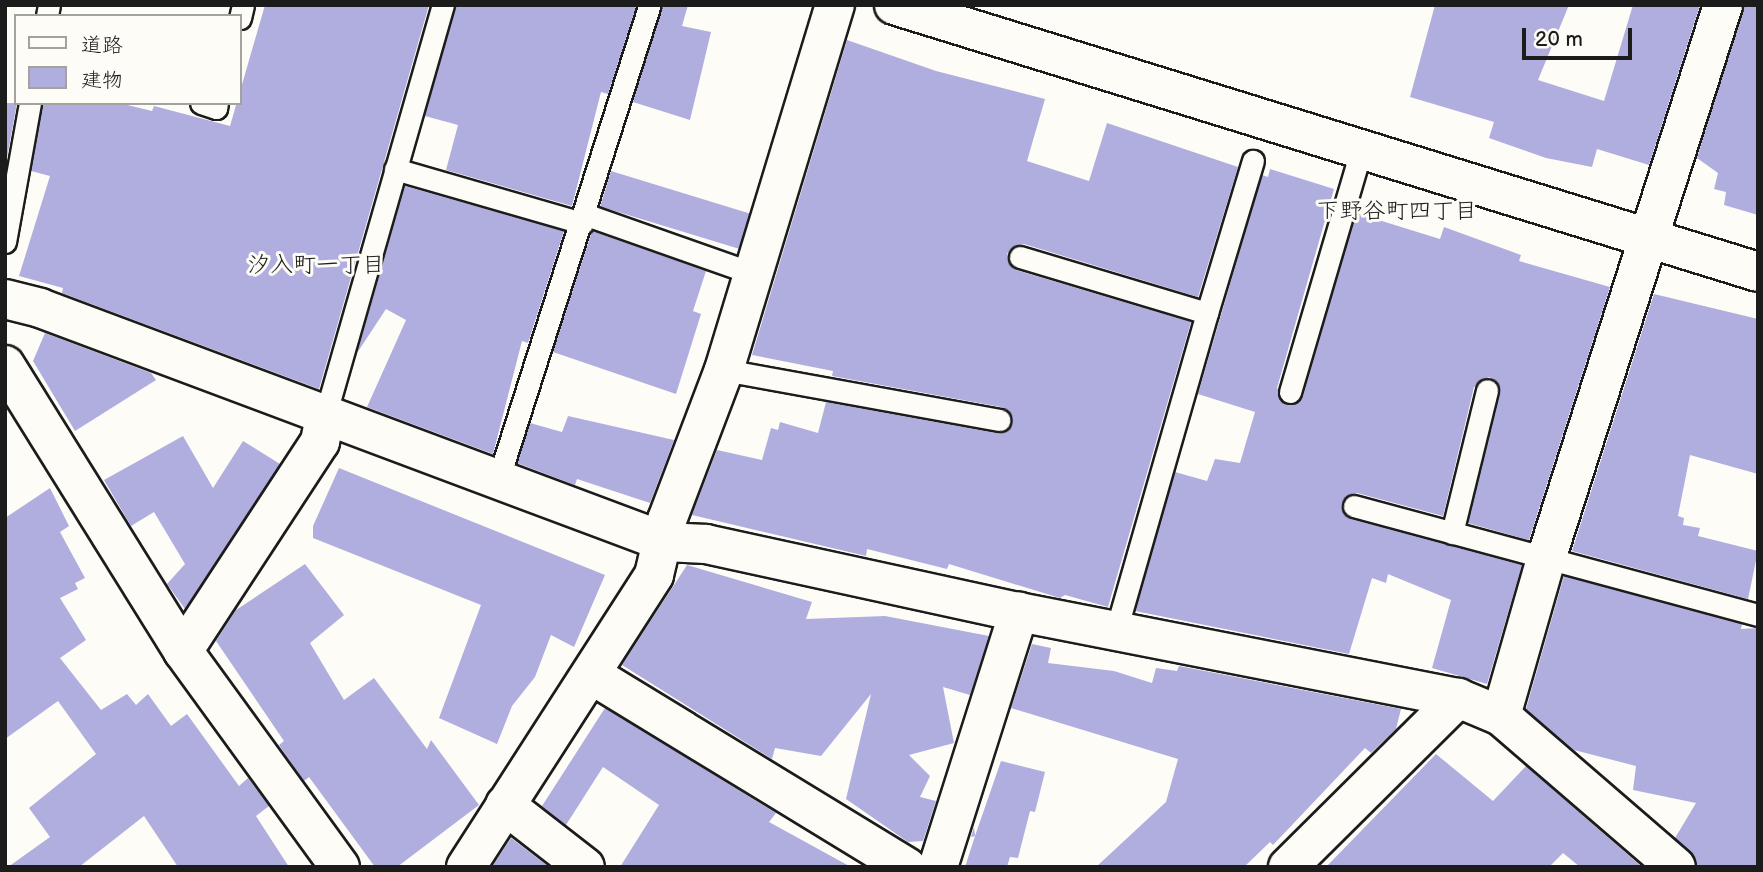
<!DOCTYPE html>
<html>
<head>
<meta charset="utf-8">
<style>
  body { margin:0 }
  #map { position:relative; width:1763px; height:872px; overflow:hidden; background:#fdfcf7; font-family:"Balsamiq Sans","Klee One",sans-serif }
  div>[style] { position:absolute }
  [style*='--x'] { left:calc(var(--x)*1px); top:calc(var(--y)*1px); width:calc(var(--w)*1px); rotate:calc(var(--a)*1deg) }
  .building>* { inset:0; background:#b0aedf; transform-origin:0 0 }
  .roads { filter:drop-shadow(2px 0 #1c1c1c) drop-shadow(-2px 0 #1c1c1c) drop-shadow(0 2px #1c1c1c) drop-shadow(0 -2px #1c1c1c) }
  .lane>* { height:21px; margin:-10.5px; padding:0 10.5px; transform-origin:10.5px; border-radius:10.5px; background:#fdfcf7 }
  .street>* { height:38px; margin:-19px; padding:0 19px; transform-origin:19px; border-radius:19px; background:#fdfcf7 }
  .secondary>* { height:38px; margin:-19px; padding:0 19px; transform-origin:19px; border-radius:19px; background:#fdfcf7 }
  span { translate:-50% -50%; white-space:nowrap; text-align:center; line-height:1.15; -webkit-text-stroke:6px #fdfcf7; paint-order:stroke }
  .neighbourhood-label { font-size:23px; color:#1c1c1c }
  .frame { position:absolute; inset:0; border:7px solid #1c1c1c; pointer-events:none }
  .legend { position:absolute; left:14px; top:14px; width:228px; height:91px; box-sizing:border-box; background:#fdfcf7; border:2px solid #a3a29f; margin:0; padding:9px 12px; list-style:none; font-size:21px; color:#1c1c1c }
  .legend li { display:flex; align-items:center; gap:14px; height:35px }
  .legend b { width:35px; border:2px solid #a3a29f }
  .scale { position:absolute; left:1522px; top:28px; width:110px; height:32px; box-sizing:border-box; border:4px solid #1c1c1c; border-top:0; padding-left:9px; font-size:21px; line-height:24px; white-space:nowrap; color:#1c1c1c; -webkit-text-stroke:5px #fdfcf7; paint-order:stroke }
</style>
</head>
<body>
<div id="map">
  <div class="building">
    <div style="clip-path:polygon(265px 5px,429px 5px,319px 389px,62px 293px,63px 288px,19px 276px,50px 176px,31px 171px,43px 103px,119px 103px,152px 111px,154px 106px,230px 126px)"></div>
    <div style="clip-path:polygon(456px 5px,636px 7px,608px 94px,601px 92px,572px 206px,446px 170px,458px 125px,425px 116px)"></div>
    <div style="clip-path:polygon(663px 5px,688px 5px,682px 26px,711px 32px,690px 120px,633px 102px)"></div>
    <div style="clip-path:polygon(1435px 5px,1569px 5px,1538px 80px,1604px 101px,1633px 5px,1700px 5px,1649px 165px,1597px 149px,1592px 167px,1546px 158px,1489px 138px,1494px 122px,1410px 97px)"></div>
    <div style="clip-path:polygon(1744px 5px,1758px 5px,1758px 215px,1724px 205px,1726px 192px,1714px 189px,1718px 173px,1697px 158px)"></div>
    <div style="clip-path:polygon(847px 40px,936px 71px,1045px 99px,1027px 161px,1089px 181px,1107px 123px,1238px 167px,1198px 297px,1024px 244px,1012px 247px,1007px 254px,1016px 270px,1191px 322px,1108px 607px,1065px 595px,1060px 598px,949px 564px,947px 569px,867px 549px,866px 556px,692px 515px,717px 450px,762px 460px,771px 428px,778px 430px,780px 422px,818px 433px,826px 402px,997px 433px,1012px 423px,1011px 415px,1001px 407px,832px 376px,833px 371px,752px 355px)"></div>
    <div style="clip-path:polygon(5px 103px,17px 103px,6px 163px,5px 163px)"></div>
    <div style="clip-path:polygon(1270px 169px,1334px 189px,1277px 388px,1286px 404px,1294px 405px,1303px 396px,1356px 213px,1440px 239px,1444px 227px,1521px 255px,1519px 261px,1610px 287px,1529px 540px,1468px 523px,1500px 393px,1497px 381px,1489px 377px,1474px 387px,1443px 516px,1357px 493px,1342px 502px,1342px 510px,1351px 519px,1522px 565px,1487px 684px,1432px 668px,1451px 600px,1388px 574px,1386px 583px,1372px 578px,1349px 654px,1135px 611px,1175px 472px,1207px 481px,1215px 459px,1240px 463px,1255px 412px,1198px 394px,1262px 175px,1268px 177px)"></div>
    <div style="left:611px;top:171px;width:145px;height:37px;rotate:17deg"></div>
    <div style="clip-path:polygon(405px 186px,564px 231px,528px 343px,522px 341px,493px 454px,367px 407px,406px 320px,386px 309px,357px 353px)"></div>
    <div style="clip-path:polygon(592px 231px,706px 271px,693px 311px,701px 314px,676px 394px,553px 352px)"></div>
    <div style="clip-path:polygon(1654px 294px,1758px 319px,1758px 474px,1690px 455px,1678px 516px,1684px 518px,1683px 525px,1700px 528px,1698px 536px,1758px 551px,1748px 599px,1572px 551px)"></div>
    <div style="clip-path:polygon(45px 333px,151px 373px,156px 380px,75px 431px,33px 361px)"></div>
    <div style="clip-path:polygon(568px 416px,674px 440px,650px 503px,577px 479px,575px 485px,517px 463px,530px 423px,562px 432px)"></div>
    <div style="clip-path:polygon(183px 436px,213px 488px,243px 441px,280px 464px,185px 609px,167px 584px,185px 564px,154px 512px,131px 526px,104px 480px)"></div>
    <div style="clip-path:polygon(339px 468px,605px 575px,574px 647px,551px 635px,535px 677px,512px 706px,497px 744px,439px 718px,481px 605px,313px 538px,313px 526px)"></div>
    <div style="clip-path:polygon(50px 488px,69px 526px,60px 532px,85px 578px,75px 583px,78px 589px,60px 598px,86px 640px,60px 658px,101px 710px,127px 694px,136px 705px,148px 694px,171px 726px,187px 714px,239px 786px,248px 778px,269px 806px,256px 816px,289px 867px,178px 867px,144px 816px,79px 867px,8px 867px,50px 837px,29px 808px,96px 754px,58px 701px,5px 739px,5px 518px)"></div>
    <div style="clip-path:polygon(305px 564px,344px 615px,310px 643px,344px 700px,374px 678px,427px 749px,431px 740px,479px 805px,397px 867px,375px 867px,309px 777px,304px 781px,283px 751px,279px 745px,284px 741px,216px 641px,236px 610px)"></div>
    <div style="clip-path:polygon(687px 565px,812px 602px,806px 619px,885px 616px,989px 636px,970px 695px,943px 687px,954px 743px,909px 755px,930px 776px,920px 797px,936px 801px,923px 841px,908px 842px,846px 799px,871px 694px,821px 756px,775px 748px,772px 759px,622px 665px)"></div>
    <div style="clip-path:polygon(1564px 576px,1742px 624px,1741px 629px,1758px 628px,1758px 867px,1697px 867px,1691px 851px,1675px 838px,1696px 803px,1633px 790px,1636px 766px,1574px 750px,1526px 709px)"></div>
    <div style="clip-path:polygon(1032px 644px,1051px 648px,1048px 663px,1114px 671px,1152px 683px,1156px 668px,1177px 671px,1179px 666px,1401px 709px,1396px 729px,1371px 753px,1365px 748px,1273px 845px,1270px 842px,1244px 867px,1096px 867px,1166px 802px,1178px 759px,1011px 708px)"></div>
    <div style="clip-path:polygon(605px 708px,776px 813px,769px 822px,851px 867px,620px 867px,659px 805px,603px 767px,566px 825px,542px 806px)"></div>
    <div style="clip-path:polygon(1436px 754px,1493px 801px,1526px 766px,1642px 867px,1580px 867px,1563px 853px,1549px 867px,1326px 867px)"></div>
    <div style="clip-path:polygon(1001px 761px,1045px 772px,1035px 812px,1030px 811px,1018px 858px,1010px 857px,1007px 867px,965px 867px,975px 836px,971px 837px,974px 827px,975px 836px)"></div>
    <div style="clip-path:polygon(511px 838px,549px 867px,492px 867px)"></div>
  </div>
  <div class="roads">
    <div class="lane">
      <div style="--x:47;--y:16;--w:11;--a:-80"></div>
      <div style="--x:240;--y:18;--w:13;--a:-77"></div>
      <div style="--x:201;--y:103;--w:16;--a:18"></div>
      <div style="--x:216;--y:108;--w:5;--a:-79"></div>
      <div style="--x:395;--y:169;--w:195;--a:16.1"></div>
      <div style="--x:584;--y:214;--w:180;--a:19.4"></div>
      <div style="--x:5;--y:242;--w:141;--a:-79.8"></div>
      <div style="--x:1020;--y:257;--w:195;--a:16.7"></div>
      <div style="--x:1207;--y:313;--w:331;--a:106"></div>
      <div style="--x:1207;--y:313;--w:159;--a:-73.2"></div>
      <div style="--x:724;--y:370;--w:280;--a:10.3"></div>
      <div style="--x:1290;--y:392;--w:255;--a:-73.6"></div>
      <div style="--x:325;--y:416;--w:428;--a:-74"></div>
      <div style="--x:498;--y:480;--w:499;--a:-72.3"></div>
      <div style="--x:1354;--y:506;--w:418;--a:15.1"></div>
      <div style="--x:1452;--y:533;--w:147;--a:-76.2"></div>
    </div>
    <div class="street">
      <div style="--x:5;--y:299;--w:36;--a:14"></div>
      <div style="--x:40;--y:308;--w:667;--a:20.53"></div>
      <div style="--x:665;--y:542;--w:41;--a:2.8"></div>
      <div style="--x:706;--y:544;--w:320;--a:12.3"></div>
      <div style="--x:1019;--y:612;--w:447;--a:11.1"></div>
      <div style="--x:1458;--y:698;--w:47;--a:22.7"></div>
      <div style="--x:1501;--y:716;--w:231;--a:40.8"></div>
      <div style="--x:5;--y:365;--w:337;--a:58.1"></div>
      <div style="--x:183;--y:651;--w:267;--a:54"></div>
      <div style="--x:183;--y:651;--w:250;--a:-56.8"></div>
      <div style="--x:320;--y:442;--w:26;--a:-79"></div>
      <div style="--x:592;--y:675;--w:369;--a:31.4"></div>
      <div style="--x:1501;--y:716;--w:163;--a:-74"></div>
      <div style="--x:1546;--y:559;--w:582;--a:-72.28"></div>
      <div style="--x:505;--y:805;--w:101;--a:37.8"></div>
      <div style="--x:466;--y:867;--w:347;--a:-57.2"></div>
      <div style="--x:654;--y:575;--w:57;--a:-76.7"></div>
      <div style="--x:667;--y:520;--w:160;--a:-69.2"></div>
      <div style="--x:724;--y:370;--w:382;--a:-73.1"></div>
      <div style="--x:938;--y:867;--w:268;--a:-72.4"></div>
      <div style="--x:1288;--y:867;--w:240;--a:-44.8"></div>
    </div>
    <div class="secondary">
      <div style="--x:894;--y:5;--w:904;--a:17.17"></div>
    </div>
  </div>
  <div class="neighbourhood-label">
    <span style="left:1397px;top:211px">下野谷町四丁目</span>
    <span style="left:316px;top:265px">汐入町一丁目</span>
  </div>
  <div class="frame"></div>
  <ul class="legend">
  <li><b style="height:9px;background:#fdfcf7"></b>道路</li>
  <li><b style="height:19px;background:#b0aedf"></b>建物</li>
  </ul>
  <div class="scale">20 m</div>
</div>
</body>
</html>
